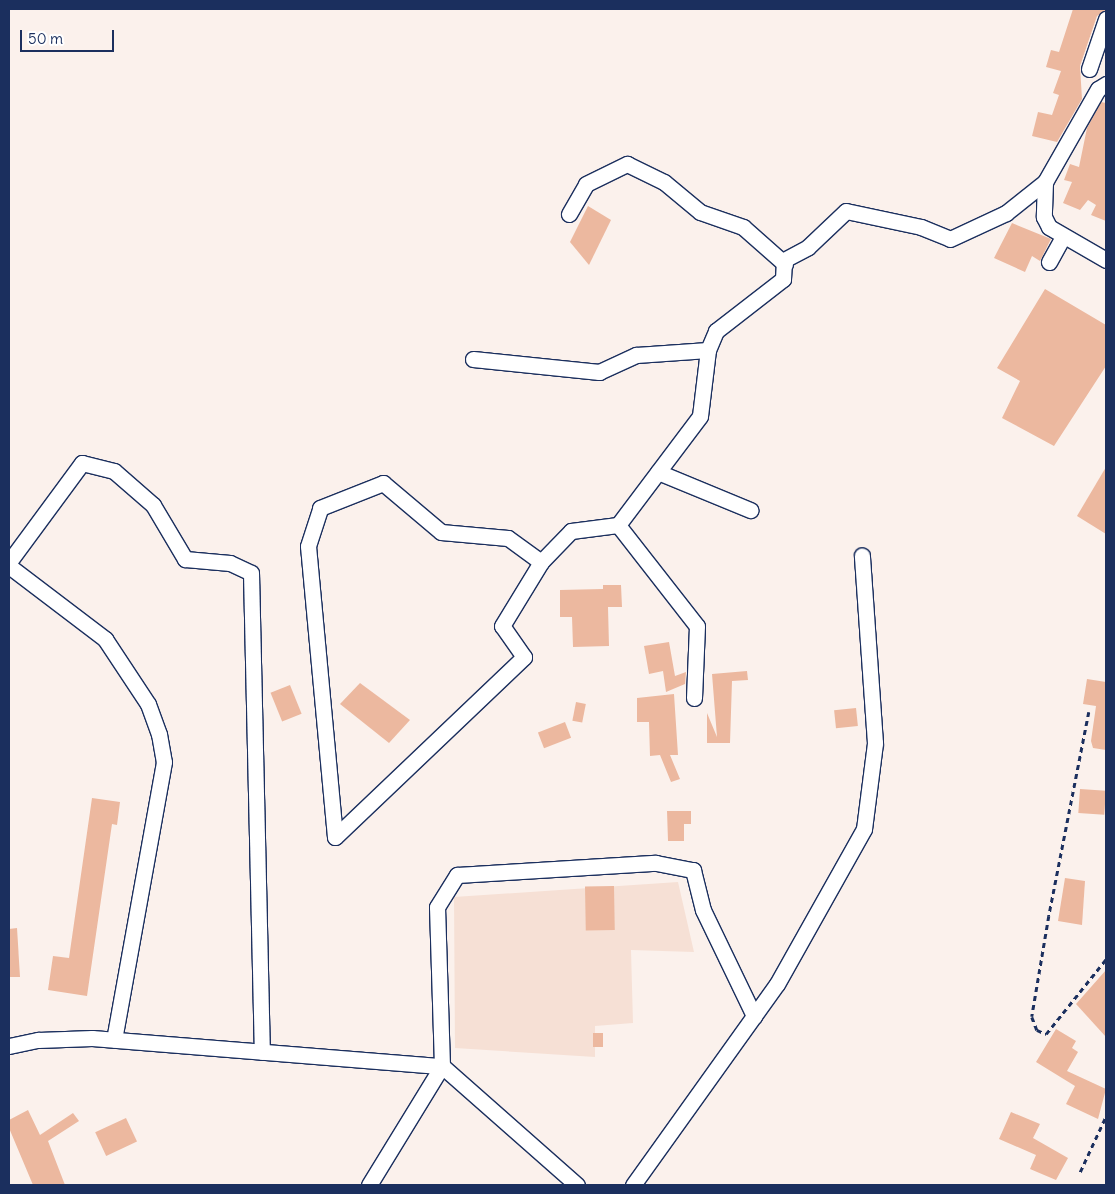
<!DOCTYPE html>
<html>
<head>
<meta charset="utf-8">
<style>
  body { margin:0 }
  #map { position:relative; width:1115px; height:1194px; overflow:hidden; background:#fbf1ec; font-family:Delius,sans-serif }
  div>[style] { position:absolute }
  [style*='--x'] { left:calc(var(--x)*1px); top:calc(var(--y)*1px); width:calc(var(--w)*1px); rotate:calc(var(--a)*1deg) }
  .built>* { inset:0; background:#f6e0d5 }
  .building>* { inset:0; background:#ecb89f; transform-origin:0 0 }
  .path>* { height:2.5px; margin-top:-1.25px; transform-origin:0; background:repeating-linear-gradient(90deg,#1b2f5e 0 5px,transparent 0 9px) }
  .roads { filter:drop-shadow(1px 0 #1b2f5e) drop-shadow(-1px 0 #1b2f5e) drop-shadow(0 1px #1b2f5e) drop-shadow(0 -1px #1b2f5e) }
  .minor>* { height:15px; margin:-7.5px; padding:0 7.5px; transform-origin:7.5px; border-radius:7.5px; background:#fff }
  span { translate:-50% -50%; white-space:nowrap; text-align:center; line-height:1.15; -webkit-text-stroke:5px #fff; paint-order:stroke }
  .frame { position:absolute; inset:0; border:10px solid #1b2f5e; pointer-events:none }
  .scale { position:absolute; left:20px; top:30px; width:94px; height:22px; box-sizing:border-box; border:2px solid #1b2f5e; border-top:0; padding-left:6px; font-size:15px; line-height:18px; white-space:nowrap; color:#1b2f5e; -webkit-text-stroke:4px #fff; paint-order:stroke }
</style>
</head>
<body>
<div id="map">
  <div class="built">
    <div style="clip-path:polygon(678px 882px,694px 952px,631px 950px,633px 1023px,595px 1026px,595px 1057px,455px 1048px,454px 897px)"></div>
  </div>
  <div class="building">
    <div style="clip-path:polygon(1073px 9px,1106px 9px,1106px 10px,1097px 16px,1080px 66px,1082px 99px,1057px 142px,1032px 136px,1038px 112px,1052px 115px,1059px 95px,1053px 93px,1061px 71px,1046px 67px,1051px 50px,1059px 52px)"></div>
    <div style="clip-path:polygon(1101px 102px,1106px 103px,1106px 221px,1091px 215px,1096px 205px,1088px 200px,1080px 210px,1063px 203px,1072px 182px,1064px 180px,1070px 164px,1079px 167px,1087px 128px)"></div>
    <div style="clip-path:polygon(588px 206px,611px 220px,589px 265px,570px 242px)"></div>
    <div style="clip-path:polygon(1012px 223px,1051px 239px,1040px 261px,1032px 256px,1025px 272px,994px 258px)"></div>
    <div style="clip-path:polygon(1045px 289px,1106px 325px,1106px 366px,1054px 446px,1002px 418px,1020px 381px,997px 368px)"></div>
    <div style="clip-path:polygon(1106px 467px,1106px 534px,1077px 516px)"></div>
    <div style="clip-path:polygon(603px 585px,621px 585px,622px 607px,608px 607px,609px 646px,573px 647px,572px 617px,560px 617px,560px 590px,603px 589px)"></div>
    <div style="clip-path:polygon(669px 642px,675px 676px,686px 672px,685px 684px,666px 692px,663px 671px,649px 674px,644px 646px)"></div>
    <div style="clip-path:polygon(747px 671px,748px 680px,732px 681px,730px 743px,707px 743px,707px 713px,717px 737px,712px 674px)"></div>
    <div style="clip-path:polygon(1087px 679px,1106px 682px,1106px 750px,1093px 748px,1091px 741px,1096px 706px,1083px 704px)"></div>
    <div style="clip-path:polygon(360px 683px,410px 720px,389px 743px,340px 704px)"></div>
    <div style="left:290px;top:685px;width:31px;height:21px;rotate:68deg"></div>
    <div style="clip-path:polygon(674px 694px,678px 755px,670px 755px,680px 779px,671px 782px,660px 755px,650px 756px,649px 722px,637px 722px,637px 698px)"></div>
    <div style="left:576px;top:702px;width:10px;height:19px;rotate:11deg"></div>
    <div style="left:856px;top:708px;width:18px;height:22px;rotate:84deg"></div>
    <div style="left:565px;top:722px;width:17px;height:29px;rotate:69deg"></div>
    <div style="left:1080px;top:789px;width:26px;height:24px;rotate:4deg"></div>
    <div style="clip-path:polygon(92px 798px,120px 802px,117px 825px,112px 824px,87px 996px,48px 990px,53px 956px,69px 958px)"></div>
    <div style="clip-path:polygon(667px 811px,691px 811px,691px 824px,684px 824px,684px 841px,668px 841px)"></div>
    <div style="clip-path:polygon(1065px 878px,1085px 881px,1082px 925px,1058px 921px)"></div>
    <div style="left:614px;top:886px;width:44px;height:29px;rotate:89deg"></div>
    <div style="clip-path:polygon(17px 928px,20px 977px,9px 977px,9px 929px)"></div>
    <div style="clip-path:polygon(1106px 970px,1106px 1037px,1076px 1004px)"></div>
    <div style="clip-path:polygon(1056px 1029px,1076px 1041px,1072px 1048px,1078px 1052px,1067px 1071px,1106px 1089px,1098px 1119px,1066px 1104px,1075px 1086px,1036px 1062px)"></div>
    <div style="left:593px;top:1033px;width:10px;height:14px"></div>
    <div style="clip-path:polygon(28px 1110px,40px 1135px,73px 1113px,79px 1121px,48px 1141px,65px 1185px,33px 1185px,9px 1128px,9px 1120px)"></div>
    <div style="clip-path:polygon(1011px 1112px,1040px 1124px,1033px 1138px,1068px 1158px,1056px 1180px,1030px 1169px,1036px 1155px,999px 1139px)"></div>
    <div style="left:126px;top:1118px;width:26px;height:34px;rotate:65deg"></div>
  </div>
  <div class="path">
    <div style="--x:1089;--y:712;--w:208;--a:101.1"></div>
    <div style="--x:1049;--y:916;--w:102;--a:99.6"></div>
    <div style="--x:1032;--y:1017;--w:14;--a:69"></div>
    <div style="--x:1037;--y:1030;--w:10;--a:24"></div>
    <div style="--x:1046;--y:1034;--w:96;--a:-51.3"></div>
    <div style="--x:1080;--y:1172;--w:62;--a:-65.1"></div>
  </div>
  <div class="roads">
    <div class="minor">
      <div style="--x:1089;--y:69;--w:53;--a:-71.2"></div>
      <div style="--x:1106;--y:84;--w:9;--a:148"></div>
      <div style="--x:1098;--y:89;--w:107;--a:119.7"></div>
      <div style="--x:1045;--y:182;--w:35;--a:92"></div>
      <div style="--x:1044;--y:217;--w:11;--a:63"></div>
      <div style="--x:1049;--y:227;--w:66;--a:30.1"></div>
      <div style="--x:569;--y:214;--w:34;--a:-60"></div>
      <div style="--x:586;--y:184;--w:46;--a:-26"></div>
      <div style="--x:627;--y:164;--w:41;--a:25.9"></div>
      <div style="--x:664;--y:182;--w:47;--a:39.8"></div>
      <div style="--x:700;--y:212;--w:46;--a:19.2"></div>
      <div style="--x:743;--y:227;--w:56;--a:41.4"></div>
      <div style="--x:1049;--y:262;--w:29;--a:-61"></div>
      <div style="--x:473;--y:359;--w:127;--a:5.9"></div>
      <div style="--x:599;--y:372;--w:41;--a:-24.7"></div>
      <div style="--x:636;--y:355;--w:72;--a:-4"></div>
      <div style="--x:658;--y:472;--w:100;--a:22.4"></div>
      <div style="--x:618;--y:525;--w:128;--a:52"></div>
      <div style="--x:697;--y:626;--w:72;--a:92.4"></div>
      <div style="--x:9;--y:562;--w:123;--a:-53.6"></div>
      <div style="--x:82;--y:463;--w:33;--a:14"></div>
      <div style="--x:114;--y:471;--w:52;--a:41.1"></div>
      <div style="--x:153;--y:505;--w:63;--a:59.3"></div>
      <div style="--x:185;--y:559;--w:45;--a:5.1"></div>
      <div style="--x:230;--y:563;--w:23;--a:25"></div>
      <div style="--x:251;--y:573;--w:479;--a:88.7"></div>
      <div style="--x:9;--y:566;--w:121;--a:37.2"></div>
      <div style="--x:105;--y:639;--w:78;--a:56.5"></div>
      <div style="--x:148;--y:704;--w:32;--a:70"></div>
      <div style="--x:159;--y:734;--w:28;--a:80"></div>
      <div style="--x:164;--y:762;--w:282;--a:100.2"></div>
      <div style="--x:335;--y:837;--w:261;--a:-43.6"></div>
      <div style="--x:524;--y:657;--w:38;--a:-125"></div>
      <div style="--x:502;--y:626;--w:75;--a:-58.6"></div>
      <div style="--x:541;--y:562;--w:43;--a:-45.9"></div>
      <div style="--x:571;--y:531;--w:47;--a:-7.3"></div>
      <div style="--x:618;--y:525;--w:136;--a:-53"></div>
      <div style="--x:700;--y:416;--w:66;--a:-83.1"></div>
      <div style="--x:708;--y:350;--w:21;--a:-67"></div>
      <div style="--x:716;--y:331;--w:85;--a:-37.8"></div>
      <div style="--x:783;--y:279;--w:19;--a:-87"></div>
      <div style="--x:784;--y:260;--w:27;--a:-28"></div>
      <div style="--x:808;--y:247;--w:52;--a:-43.5"></div>
      <div style="--x:846;--y:211;--w:77;--a:12"></div>
      <div style="--x:921;--y:227;--w:31;--a:22"></div>
      <div style="--x:950;--y:239;--w:62;--a:-24.9"></div>
      <div style="--x:1006;--y:213;--w:50;--a:-38.5"></div>
      <div style="--x:335;--y:837;--w:292;--a:-95.3"></div>
      <div style="--x:308;--y:546;--w:40;--a:-72"></div>
      <div style="--x:320;--y:508;--w:68;--a:-21.6"></div>
      <div style="--x:383;--y:483;--w:76;--a:40.2"></div>
      <div style="--x:441;--y:532;--w:67;--a:5.1"></div>
      <div style="--x:508;--y:538;--w:41;--a:36"></div>
      <div style="--x:9;--y:1046;--w:30;--a:-12"></div>
      <div style="--x:38;--y:1040;--w:54;--a:-2.1"></div>
      <div style="--x:92;--y:1038;--w:351;--a:4.6"></div>
      <div style="--x:442;--y:1066;--w:180;--a:41.4"></div>
      <div style="--x:369;--y:1185;--w:140;--a:-58.5"></div>
      <div style="--x:442;--y:1066;--w:159;--a:-91.8"></div>
      <div style="--x:437;--y:907;--w:38;--a:-58"></div>
      <div style="--x:457;--y:875;--w:199;--a:-3.5"></div>
      <div style="--x:656;--y:863;--w:38;--a:11"></div>
      <div style="--x:693;--y:870;--w:41;--a:76"></div>
      <div style="--x:703;--y:910;--w:118;--a:64.3"></div>
      <div style="--x:633;--y:1185;--w:247;--a:-54.4"></div>
      <div style="--x:777;--y:984;--w:178;--a:-60.7"></div>
      <div style="--x:864;--y:829;--w:87;--a:-82.7"></div>
      <div style="--x:875;--y:743;--w:188;--a:-94"></div>
    </div>
  </div>
  <div class="frame"></div>
  <div class="scale">50 m</div>
</div>
</body>
</html>
